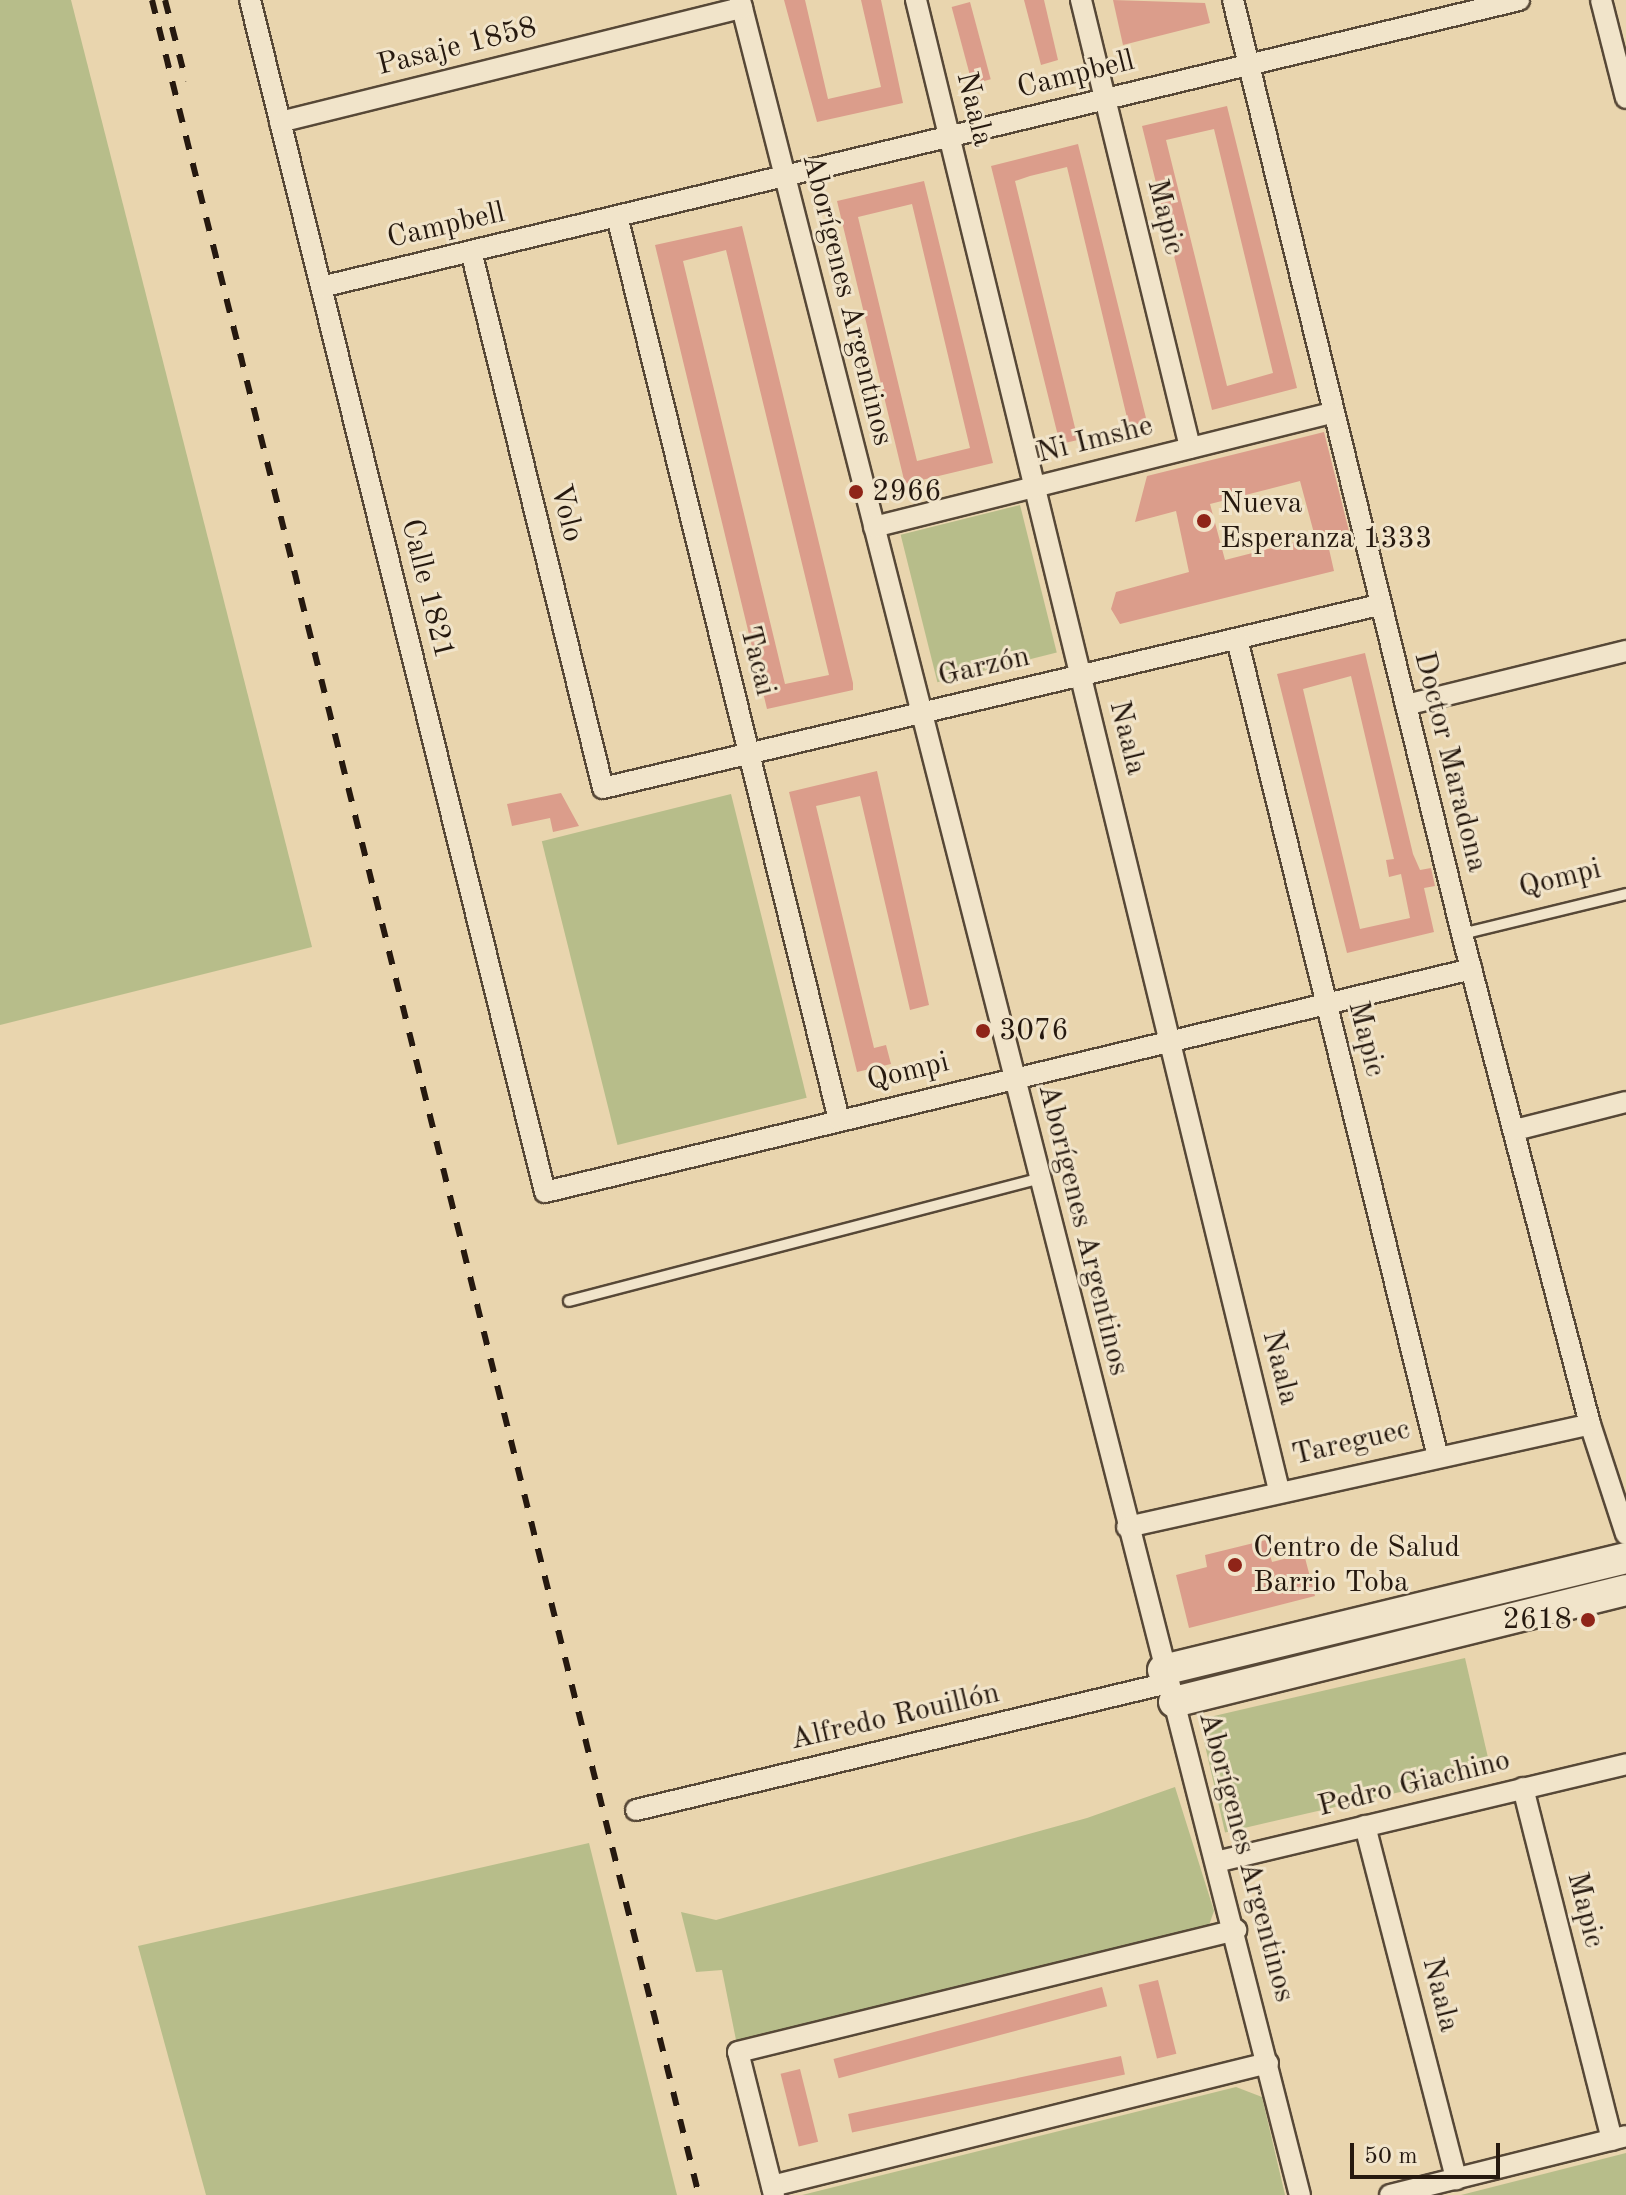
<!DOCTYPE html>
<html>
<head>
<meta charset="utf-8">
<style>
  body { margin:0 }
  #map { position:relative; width:1626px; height:2195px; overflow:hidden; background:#e9d5ae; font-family:"Old Standard TT",serif }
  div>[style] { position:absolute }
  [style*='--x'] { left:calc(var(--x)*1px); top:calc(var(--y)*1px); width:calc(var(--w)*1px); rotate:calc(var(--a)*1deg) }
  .green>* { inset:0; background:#b7bd8a; transform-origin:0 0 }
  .building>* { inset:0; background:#db9d8b; transform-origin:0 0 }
  .roads { filter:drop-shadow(2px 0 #574837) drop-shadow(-2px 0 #574837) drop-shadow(0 2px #574837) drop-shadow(0 -2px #574837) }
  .lane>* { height:10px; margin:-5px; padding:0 5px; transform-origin:5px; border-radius:5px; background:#f1e4ca }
  .street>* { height:20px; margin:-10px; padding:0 10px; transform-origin:10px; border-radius:10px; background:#f1e4ca }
  .secondary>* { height:30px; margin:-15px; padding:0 15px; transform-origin:15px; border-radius:15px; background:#f1e4ca }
  .rail>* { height:6px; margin-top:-3px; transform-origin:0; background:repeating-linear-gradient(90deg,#26190f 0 14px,transparent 0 28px) }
  .dots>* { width:22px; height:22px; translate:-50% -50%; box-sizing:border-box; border:4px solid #f1e4ca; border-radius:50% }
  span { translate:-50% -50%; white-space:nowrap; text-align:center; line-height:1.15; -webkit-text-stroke:6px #f1e4ca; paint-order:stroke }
  .street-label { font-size:30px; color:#26190f }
  .poi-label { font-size:30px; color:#26190f }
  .left { translate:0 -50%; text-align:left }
  .right { translate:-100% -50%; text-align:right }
  .scale { position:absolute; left:1350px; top:2143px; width:150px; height:36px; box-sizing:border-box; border:4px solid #26190f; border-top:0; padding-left:10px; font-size:24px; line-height:28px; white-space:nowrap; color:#26190f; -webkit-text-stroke:6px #f1e4ca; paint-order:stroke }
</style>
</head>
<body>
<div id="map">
  <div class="green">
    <div style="clip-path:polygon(0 0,71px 0,312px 947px,0 1025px)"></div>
    <div style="left:1020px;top:505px;width:152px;height:123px;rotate:76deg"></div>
    <div style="left:731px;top:794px;width:313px;height:195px;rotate:76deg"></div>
    <div style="left:1465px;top:1658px;width:116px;height:273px;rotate:77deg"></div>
    <div style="clip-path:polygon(1175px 1787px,1214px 1911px,1208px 1928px,737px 2045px,722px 1970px,696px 1972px,681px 1912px,716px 1920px,1087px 1818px)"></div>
    <div style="clip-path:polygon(589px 1843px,677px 2195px,206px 2195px,138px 1946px)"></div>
    <div style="clip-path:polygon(1236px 2087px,1262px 2097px,1285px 2195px,802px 2195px)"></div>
    <div style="clip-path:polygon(1626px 2153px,1626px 2195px,1461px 2195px)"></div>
  </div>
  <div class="building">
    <div style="clip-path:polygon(784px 0,805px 0,828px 99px,881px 87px,861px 0,881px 0,903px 103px,817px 122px)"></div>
    <div style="clip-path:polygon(1024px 0,1044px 0,1058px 60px,1041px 65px)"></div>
    <div style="clip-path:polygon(1113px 0,1205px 3px,1210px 23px,1123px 45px)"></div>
    <div style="left:970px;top:2px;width:80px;height:19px;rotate:75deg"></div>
    <div style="clip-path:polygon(evenodd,1227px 106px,1297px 388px,1212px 410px,1142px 126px,1227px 106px,1214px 129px,1273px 373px,1227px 386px,1166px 140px,1214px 129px)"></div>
    <div style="clip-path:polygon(1078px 144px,1147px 422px,1129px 426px,1067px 167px,1030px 176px,1015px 181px,1078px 440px,1060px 444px,991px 166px)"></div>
    <div style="clip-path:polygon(evenodd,924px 181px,993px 463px,905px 484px,837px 201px,924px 181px,912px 204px,970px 448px,917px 461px,858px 217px,912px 204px)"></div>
    <div style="clip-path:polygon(evenodd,742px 226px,853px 683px,853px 690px,767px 709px,655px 245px,742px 226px,726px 250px,829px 675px,785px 684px,683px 261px,726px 250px)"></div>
    <div style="clip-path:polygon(evenodd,1324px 432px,1352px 543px,1329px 549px,1334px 571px,1120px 624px,1111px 609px,1116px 592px,1189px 572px,1176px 511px,1135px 522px,1147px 476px,1324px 432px,1300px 481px,1315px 537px,1225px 560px,1210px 504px,1300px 481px)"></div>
    <div style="clip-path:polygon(evenodd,1365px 653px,1413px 854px,1420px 870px,1431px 868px,1435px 886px,1424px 888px,1434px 932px,1347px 953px,1277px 674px,1365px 653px,1351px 676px,1394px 859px,1386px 860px,1389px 877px,1401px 874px,1410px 918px,1360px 929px,1303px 689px,1351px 676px)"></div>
    <div style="clip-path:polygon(877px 771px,929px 1005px,910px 1010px,860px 796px,816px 806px,874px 1048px,886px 1045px,891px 1064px,857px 1072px,789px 792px)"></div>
    <div style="clip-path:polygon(561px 793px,579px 826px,553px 832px,550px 818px,512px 826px,507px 804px)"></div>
    <div style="clip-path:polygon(1266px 1540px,1272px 1562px,1304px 1554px,1315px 1596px,1189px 1628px,1176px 1575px,1207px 1567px,1205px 1555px)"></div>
    <div style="left:1158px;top:1980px;width:76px;height:20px;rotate:76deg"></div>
    <div style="left:1102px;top:1987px;width:20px;height:278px;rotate:75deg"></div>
    <div style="left:1121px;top:2056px;width:19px;height:279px;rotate:78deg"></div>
    <div style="left:800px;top:2069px;width:75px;height:20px;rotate:76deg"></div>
  </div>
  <div class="roads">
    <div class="lane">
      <div style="--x:1462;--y:934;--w:169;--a:-13.7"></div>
      <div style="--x:569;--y:1301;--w:486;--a:-14.6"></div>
    </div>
    <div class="street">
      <div style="--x:250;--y:0;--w:1228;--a:76.1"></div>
      <div style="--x:545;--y:1192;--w:953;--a:-13.53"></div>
      <div style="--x:740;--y:0;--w:2265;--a:75.69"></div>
      <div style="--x:916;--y:0;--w:1534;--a:76.31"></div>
      <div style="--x:1081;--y:0;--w:461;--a:76.3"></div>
      <div style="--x:1233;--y:0;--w:962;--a:76.22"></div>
      <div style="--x:1462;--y:934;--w:506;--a:75.36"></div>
      <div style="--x:1590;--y:1424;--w:116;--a:71.9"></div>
      <div style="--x:1601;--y:0;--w:101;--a:75.7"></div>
      <div style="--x:280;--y:122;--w:476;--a:-13.9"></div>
      <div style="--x:617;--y:216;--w:931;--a:76.2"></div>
      <div style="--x:471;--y:251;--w:553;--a:76.19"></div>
      <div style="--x:603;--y:788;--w:797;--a:-13.27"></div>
      <div style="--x:321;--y:287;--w:1232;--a:-13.47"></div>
      <div style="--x:874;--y:527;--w:471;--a:-14"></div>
      <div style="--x:1237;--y:639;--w:838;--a:76.2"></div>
      <div style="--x:1406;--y:705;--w:227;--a:-13.8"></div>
      <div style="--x:1515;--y:1130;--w:114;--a:-14.2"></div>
      <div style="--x:1127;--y:1527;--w:474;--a:-12.5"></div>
      <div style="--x:1523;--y:1788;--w:363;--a:75.8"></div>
      <div style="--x:636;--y:1810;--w:547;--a:-13.43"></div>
      <div style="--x:1365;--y:1826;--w:365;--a:75.5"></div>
      <div style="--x:1216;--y:1862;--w:422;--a:-13.4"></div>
      <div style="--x:772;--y:2186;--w:511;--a:-13.93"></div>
      <div style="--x:774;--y:2195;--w:147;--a:-104.1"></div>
      <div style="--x:738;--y:2052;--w:513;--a:-13.77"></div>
      <div style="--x:1390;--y:2195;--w:243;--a:-14"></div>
    </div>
    <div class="secondary">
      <div style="--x:1163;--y:1670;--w:476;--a:-13.6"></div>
      <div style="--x:1174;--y:1702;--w:466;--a:-13.9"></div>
    </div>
  </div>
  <div class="rail">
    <div style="--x:152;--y:0;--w:2262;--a:76.01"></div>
    <div style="--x:165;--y:0;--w:84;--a:75.5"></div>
  </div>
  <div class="dots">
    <div style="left:856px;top:492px;background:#8f2418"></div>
    <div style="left:1204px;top:521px;background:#8f2418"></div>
    <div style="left:983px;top:1031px;background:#8f2418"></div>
    <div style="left:1235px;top:1565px;background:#8f2418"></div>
    <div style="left:1588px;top:1620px;background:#8f2418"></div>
  </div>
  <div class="street-label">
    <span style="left:457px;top:47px;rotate:-14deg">Pasaje 1858</span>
    <span style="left:1076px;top:75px;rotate:-14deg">Campbell</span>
    <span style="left:974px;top:109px;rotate:76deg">Naala</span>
    <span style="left:1165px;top:217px;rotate:76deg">Mapic</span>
    <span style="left:446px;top:226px;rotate:-13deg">Campbell</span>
    <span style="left:847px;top:300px;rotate:76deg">Aborígenes Argentinos</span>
    <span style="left:1095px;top:440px;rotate:-14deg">Ni Imshe</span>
    <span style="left:566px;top:513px;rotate:76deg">Volo</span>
    <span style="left:427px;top:589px;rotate:76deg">Calle 1821</span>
    <span style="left:757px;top:661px;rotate:76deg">Tacai</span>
    <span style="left:984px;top:667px;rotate:-13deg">Garzón</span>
    <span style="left:1127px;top:738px;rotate:76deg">Naala</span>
    <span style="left:1450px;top:762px;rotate:76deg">Doctor Maradona</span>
    <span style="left:1560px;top:879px;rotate:-14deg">Qompi</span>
    <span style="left:1366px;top:1039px;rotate:76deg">Mapic</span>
    <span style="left:908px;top:1072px;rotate:-14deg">Qompi</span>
    <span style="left:1083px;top:1230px;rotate:76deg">Aborígenes Argentinos</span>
    <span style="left:1280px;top:1368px;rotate:76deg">Naala</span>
    <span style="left:1351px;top:1443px;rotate:-13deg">Tareguec</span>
    <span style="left:895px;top:1717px;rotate:-13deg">Alfredo Rouillón</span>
    <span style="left:1414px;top:1784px;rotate:-14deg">Pedro Giachino</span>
    <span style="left:1246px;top:1857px;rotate:75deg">Aborígenes Argentinos</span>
    <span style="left:1585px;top:1910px;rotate:76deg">Mapic</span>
    <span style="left:1440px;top:1995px;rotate:76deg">Naala</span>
  </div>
  <div class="poi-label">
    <span class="left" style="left:872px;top:492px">2966</span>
    <span class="left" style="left:1220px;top:521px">Nueva<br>Esperanza 1333</span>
    <span class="left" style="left:999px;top:1031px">3076</span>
    <span class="left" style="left:1253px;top:1565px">Centro de Salud<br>Barrio Toba</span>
    <span class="right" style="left:1572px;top:1620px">2618</span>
  </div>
  <div class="scale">50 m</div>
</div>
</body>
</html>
